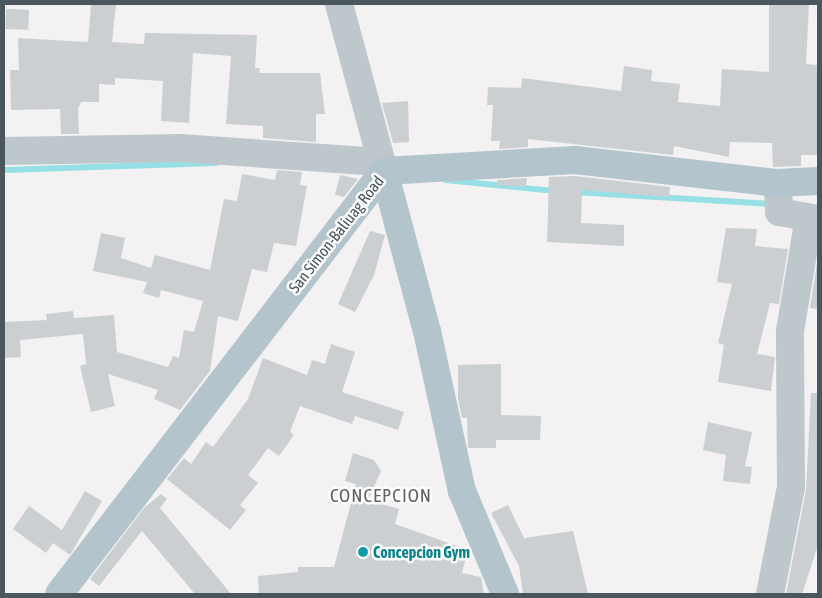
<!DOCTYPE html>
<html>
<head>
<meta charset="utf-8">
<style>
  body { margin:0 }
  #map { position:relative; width:822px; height:598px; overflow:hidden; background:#f3f1f1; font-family:"Asap Condensed",sans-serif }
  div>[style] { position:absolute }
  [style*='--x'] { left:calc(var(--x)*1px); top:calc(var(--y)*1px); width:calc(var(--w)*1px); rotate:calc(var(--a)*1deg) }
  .stream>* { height:6px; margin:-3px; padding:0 3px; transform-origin:3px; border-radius:3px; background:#96e0e5 }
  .building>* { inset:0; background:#cbcfd2; transform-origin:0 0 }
  .minor>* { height:28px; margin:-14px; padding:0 14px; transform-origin:14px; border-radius:14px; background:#bec7cc }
  .major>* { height:28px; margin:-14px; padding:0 14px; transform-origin:14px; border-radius:14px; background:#b3c4cd }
  .dots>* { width:14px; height:14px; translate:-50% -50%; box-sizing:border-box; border:2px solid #fff; border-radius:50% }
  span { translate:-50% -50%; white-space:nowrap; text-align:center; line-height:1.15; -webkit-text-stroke:5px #fff; paint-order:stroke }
  .street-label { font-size:16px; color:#4a575d }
  .culture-label { font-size:16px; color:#0d838f; font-weight:700 }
  .left { translate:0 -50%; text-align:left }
  .quarter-label { font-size:19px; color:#5e6265; letter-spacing:1px }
  .frame { position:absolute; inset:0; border:5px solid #4a575d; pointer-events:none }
</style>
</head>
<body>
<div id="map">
  <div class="stream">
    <div style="--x:4;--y:170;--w:212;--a:-1.9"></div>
    <div style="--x:446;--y:180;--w:110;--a:5.8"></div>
    <div style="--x:575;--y:192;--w:197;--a:3.5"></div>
  </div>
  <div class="building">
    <div style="clip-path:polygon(91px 4px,116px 4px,112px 42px,144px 44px,145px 33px,257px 35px,255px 68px,260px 68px,259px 73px,320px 73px,325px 114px,316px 114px,316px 142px,263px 138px,263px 126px,226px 124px,231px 56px,193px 53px,189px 123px,161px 121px,163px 81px,115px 78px,115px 85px,99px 84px,99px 102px,81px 102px,78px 109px,79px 134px,61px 134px,60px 109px,11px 110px,10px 70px,19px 70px,18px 38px,88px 42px)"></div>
    <div style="clip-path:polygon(769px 4px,809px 4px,806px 64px,818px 65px,818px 155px,801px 155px,801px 166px,773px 167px,772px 143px,730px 142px,729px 157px,674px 146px,673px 155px,528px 139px,528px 147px,499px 149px,500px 141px,491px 141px,493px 105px,487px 105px,488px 87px,521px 88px,522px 78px,621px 91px,624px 66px,652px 70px,651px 81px,680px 84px,678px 102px,720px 106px,722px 69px,769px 72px)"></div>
    <div style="left:6px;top:9px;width:23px;height:20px;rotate:2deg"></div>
    <div style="clip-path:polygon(408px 101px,409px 142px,393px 143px,382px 103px)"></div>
    <div style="clip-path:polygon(277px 170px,302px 172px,300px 185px,307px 186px,296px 246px,274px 243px,267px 272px,252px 269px,238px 321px,218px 316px,210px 371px,180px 410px,154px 399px,158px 390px,108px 374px,115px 406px,91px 412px,80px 366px,86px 364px,83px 334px,20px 340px,21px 357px,4px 358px,4px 322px,47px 320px,46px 314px,73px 311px,74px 318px,114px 315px,117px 352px,168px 367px,173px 356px,179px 358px,184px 330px,194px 332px,203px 301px,161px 290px,159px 298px,143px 293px,147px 282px,93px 271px,101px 233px,125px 238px,121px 258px,151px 268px,155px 255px,210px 270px,224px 199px,237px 201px,242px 174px,275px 180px)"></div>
    <div style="clip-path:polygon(340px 175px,358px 179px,344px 197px,335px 195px)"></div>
    <div style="clip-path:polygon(575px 176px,670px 187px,669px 197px,582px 190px,581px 223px,624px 225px,624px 246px,547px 242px,549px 177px)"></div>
    <div style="clip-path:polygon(527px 178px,526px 187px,497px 185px,497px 180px)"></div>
    <div style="clip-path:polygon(726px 228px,757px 229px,755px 246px,788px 249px,779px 304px,770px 303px,757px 354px,775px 357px,771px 391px,718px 382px,724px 345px,718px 343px,732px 284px,717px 282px)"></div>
    <div style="clip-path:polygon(370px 231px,385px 235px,374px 275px,355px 312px,338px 304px)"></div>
    <div style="clip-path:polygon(818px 257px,818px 309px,810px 308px)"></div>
    <div style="clip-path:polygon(331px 344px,355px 352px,342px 392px,404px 412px,398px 430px,355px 416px,352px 424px,300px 406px,290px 432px,294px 435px,279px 456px,268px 448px,248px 475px,258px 483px,240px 505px,246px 510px,230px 530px,167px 479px,184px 458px,191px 464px,206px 442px,213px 447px,248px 399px,263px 358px,307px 375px,312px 360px,325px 364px)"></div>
    <div style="clip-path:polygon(501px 364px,501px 415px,541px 416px,540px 440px,496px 440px,496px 448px,468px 448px,467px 418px,462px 418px,458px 399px,458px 365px)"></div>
    <div style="clip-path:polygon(811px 393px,818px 393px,818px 545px,802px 594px,786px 594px,806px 490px)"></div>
    <div style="clip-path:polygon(708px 422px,752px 432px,745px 466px,752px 467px,750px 484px,723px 481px,726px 455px,703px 450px)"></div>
    <div style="clip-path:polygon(353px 453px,374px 460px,381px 471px,368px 500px,399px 509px,395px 524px,468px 550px,462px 573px,481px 577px,484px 594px,259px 594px,258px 576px,298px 572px,298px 567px,334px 567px,356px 484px,345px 481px)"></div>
    <div style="clip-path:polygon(85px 491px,102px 501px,70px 555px,53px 543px,46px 553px,13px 529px,29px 506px,62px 530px)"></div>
    <div style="clip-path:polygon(161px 494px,167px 499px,160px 508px,231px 594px,195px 594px,142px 531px,99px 586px,90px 579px,144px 508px)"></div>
    <div style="clip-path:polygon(508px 505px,524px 538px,573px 531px,588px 594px,523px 594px,519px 566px,491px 513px)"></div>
  </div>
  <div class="minor">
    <div style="--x:339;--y:4;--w:173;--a:74.9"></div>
    <div style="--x:4;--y:151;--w:176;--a:-1"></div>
    <div style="--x:180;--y:148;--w:201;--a:4"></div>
    <div style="--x:778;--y:183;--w:29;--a:88"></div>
    <div style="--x:779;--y:212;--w:40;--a:10"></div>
    <div style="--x:770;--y:594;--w:109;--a:-78.9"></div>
    <div style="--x:791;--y:487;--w:156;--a:-90.4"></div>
    <div style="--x:790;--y:331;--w:115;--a:-80.5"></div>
  </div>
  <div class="major">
    <div style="--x:384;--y:171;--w:166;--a:75"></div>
    <div style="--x:427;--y:331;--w:164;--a:77.7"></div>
    <div style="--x:462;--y:491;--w:112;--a:67.3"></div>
    <div style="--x:59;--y:594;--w:533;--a:-52.46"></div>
    <div style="--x:384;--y:171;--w:191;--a:-3.3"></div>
    <div style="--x:575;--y:160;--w:204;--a:6.5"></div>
    <div style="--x:778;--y:183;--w:40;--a:-2.9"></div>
  </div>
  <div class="dots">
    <div style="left:363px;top:552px;background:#0f9aa8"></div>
  </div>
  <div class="street-label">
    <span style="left:336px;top:234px;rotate:-52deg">San Simon-Baliuag Road</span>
  </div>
  <div class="culture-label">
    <span class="left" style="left:373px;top:552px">Concepcion Gym</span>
  </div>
  <div class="quarter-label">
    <span style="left:381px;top:496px">CONCEPCION</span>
  </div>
  <div class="frame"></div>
</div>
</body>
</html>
